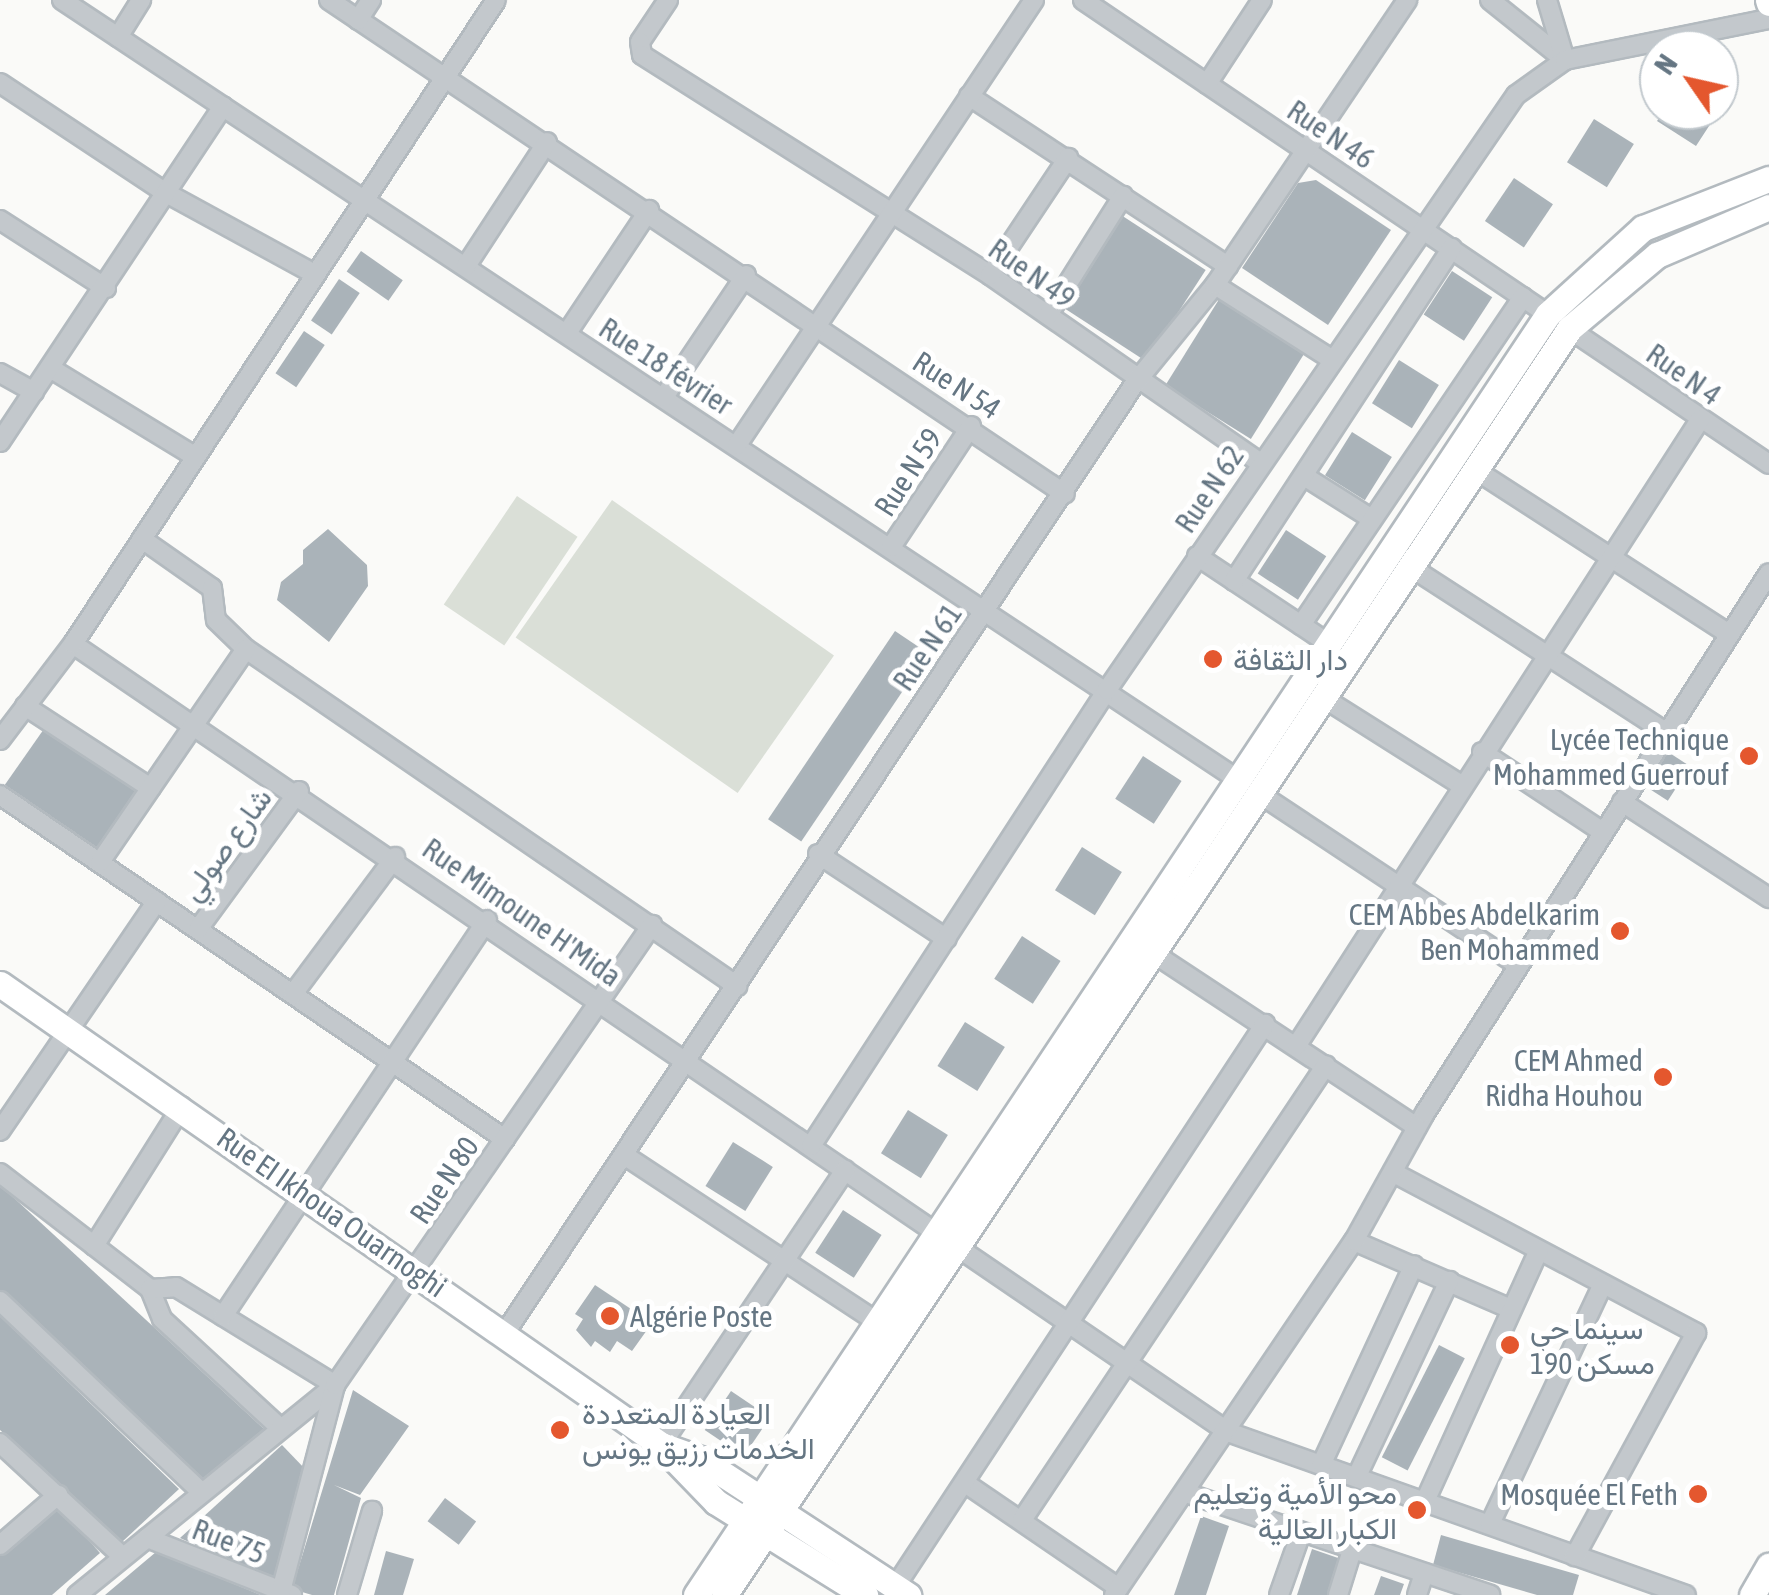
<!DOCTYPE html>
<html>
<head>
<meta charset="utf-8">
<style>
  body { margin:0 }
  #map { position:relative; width:1769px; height:1595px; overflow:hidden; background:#fafaf8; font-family:"Asap Condensed",Vazirmatn,sans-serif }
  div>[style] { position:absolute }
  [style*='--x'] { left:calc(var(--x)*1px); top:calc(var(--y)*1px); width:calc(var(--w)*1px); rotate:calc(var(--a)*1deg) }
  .green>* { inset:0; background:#dadfd7; transform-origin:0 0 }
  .building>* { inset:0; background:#aab3b9; transform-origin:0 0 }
  .roads { filter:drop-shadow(2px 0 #b3babf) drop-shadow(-2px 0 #b3babf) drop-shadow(0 2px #b3babf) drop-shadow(0 -2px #b3babf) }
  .street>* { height:18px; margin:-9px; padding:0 9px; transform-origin:9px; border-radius:9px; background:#c3c8cc }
  .secondary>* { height:25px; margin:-12.5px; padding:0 12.5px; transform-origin:12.5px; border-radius:12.5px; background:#fff }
  .dots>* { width:28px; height:28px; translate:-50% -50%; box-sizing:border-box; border:5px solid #fff; border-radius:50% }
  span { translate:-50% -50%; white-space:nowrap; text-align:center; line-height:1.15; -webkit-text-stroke:10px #fff; paint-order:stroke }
  .street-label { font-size:30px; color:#657683 }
  .poi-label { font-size:30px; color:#657683 }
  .left { translate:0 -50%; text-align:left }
  .right { translate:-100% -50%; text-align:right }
  .north { position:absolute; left:1639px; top:30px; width:100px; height:100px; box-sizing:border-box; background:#fff; border:2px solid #c1c8cd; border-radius:50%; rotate:304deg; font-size:28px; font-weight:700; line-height:40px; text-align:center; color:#657683 }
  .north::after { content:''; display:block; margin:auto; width:35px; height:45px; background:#e4572e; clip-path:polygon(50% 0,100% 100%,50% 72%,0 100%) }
</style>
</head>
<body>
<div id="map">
  <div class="green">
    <div style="left:517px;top:496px;width:73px;height:131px;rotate:34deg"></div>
    <div style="left:612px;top:500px;width:271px;height:168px;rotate:35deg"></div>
  </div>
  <div class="building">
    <div style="clip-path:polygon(1719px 99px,1724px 103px,1696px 146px,1657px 121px,1664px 110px,1719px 110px)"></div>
    <div style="left:1594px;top:119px;width:47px;height:51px;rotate:32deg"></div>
    <div style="left:1514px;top:178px;width:47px;height:52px;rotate:34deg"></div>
    <div style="clip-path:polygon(1316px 180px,1391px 230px,1328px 325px,1242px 268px,1298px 183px)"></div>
    <div style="left:1121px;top:215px;width:101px;height:109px;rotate:33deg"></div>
    <div style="left:361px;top:251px;width:51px;height:25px;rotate:35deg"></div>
    <div style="left:1452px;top:271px;width:48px;height:52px;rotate:33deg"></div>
    <div style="left:339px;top:279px;width:25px;height:50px;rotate:34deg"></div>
    <div style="left:1223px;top:293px;width:101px;height:109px;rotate:32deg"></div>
    <div style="left:304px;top:331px;width:25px;height:51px;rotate:34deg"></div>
    <div style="left:1399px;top:360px;width:47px;height:51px;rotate:32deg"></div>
    <div style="left:1352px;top:432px;width:47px;height:51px;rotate:32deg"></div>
    <div style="clip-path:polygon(328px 529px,367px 565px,368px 586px,329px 642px,277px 600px,281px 582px,303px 564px,303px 550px)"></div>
    <div style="left:1286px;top:530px;width:48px;height:52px;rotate:33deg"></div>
    <div style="left:895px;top:631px;width:40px;height:227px;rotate:34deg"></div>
    <div style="left:46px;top:726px;width:116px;height:72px;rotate:35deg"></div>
    <div style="left:1665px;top:750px;width:30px;height:41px;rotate:33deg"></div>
    <div style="left:1143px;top:756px;width:46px;height:51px;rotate:33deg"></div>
    <div style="left:1082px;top:847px;width:47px;height:51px;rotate:32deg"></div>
    <div style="left:1022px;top:936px;width:46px;height:51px;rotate:33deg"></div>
    <div style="left:965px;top:1022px;width:47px;height:52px;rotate:32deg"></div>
    <div style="left:908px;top:1110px;width:47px;height:51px;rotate:32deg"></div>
    <div style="left:733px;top:1142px;width:47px;height:52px;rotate:32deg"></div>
    <div style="clip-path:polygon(0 1185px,264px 1429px,200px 1483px,0 1293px)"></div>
    <div style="left:843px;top:1210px;width:46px;height:51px;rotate:33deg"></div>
    <div style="clip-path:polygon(595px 1285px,652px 1323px,632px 1351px,617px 1341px,610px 1352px,595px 1341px,591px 1347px,576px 1330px,583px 1319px,575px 1314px)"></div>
    <div style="clip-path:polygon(0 1316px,179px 1489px,122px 1542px,0 1430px)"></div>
    <div style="left:1439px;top:1345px;width:29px;height:126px;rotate:27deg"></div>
    <div style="clip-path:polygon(353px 1390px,409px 1426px,360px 1495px,334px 1485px,361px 1498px,334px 1595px,312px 1595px,292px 1589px)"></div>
    <div style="left:731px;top:1391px;width:47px;height:47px;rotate:34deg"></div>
    <div style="clip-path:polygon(282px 1445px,307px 1471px,273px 1580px,180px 1538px)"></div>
    <div style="left:445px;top:1498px;width:39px;height:29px;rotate:37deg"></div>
    <div style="clip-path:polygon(56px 1503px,100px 1553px,52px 1595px,0 1595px,0 1552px)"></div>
    <div style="clip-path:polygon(1201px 1516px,1229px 1526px,1206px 1595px,1174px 1595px)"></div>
    <div style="clip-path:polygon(1441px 1535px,1579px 1575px,1573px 1595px,1537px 1595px,1433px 1565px)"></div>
    <div style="clip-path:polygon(1312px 1549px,1341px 1559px,1328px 1595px,1297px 1595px)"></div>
    <div style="clip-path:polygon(386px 1551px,414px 1559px,403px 1595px,374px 1595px)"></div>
    <div style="clip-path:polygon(156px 1552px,261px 1595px,105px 1595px)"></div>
    <div style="clip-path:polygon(1381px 1576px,1404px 1584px,1400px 1595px,1374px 1595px)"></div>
  </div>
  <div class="roads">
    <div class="street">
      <div style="--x:62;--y:0;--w:1747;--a:33.54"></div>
      <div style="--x:329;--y:0;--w:886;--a:33.87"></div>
      <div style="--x:668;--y:0;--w:50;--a:123.7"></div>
      <div style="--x:640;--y:42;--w:13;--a:81"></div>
      <div style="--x:642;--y:55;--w:412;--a:32.3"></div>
      <div style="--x:990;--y:275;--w:329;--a:34.8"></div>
      <div style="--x:1083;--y:0;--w:828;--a:34.07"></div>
      <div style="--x:1490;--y:0;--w:96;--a:38.7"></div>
      <div style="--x:1547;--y:0;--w:63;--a:73.3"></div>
      <div style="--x:358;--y:20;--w:24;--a:-57"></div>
      <div style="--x:118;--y:37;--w:44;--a:-58.1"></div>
      <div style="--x:0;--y:83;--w:201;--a:33.5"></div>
      <div style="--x:168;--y:194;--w:165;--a:28.6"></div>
      <div style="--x:1207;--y:84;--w:100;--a:-56.8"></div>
      <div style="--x:969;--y:96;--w:310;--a:33.3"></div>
      <div style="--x:0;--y:220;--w:126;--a:32.7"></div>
      <div style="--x:466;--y:266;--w:148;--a:-56.8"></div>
      <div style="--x:990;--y:275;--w:141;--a:-56.3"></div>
      <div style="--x:1215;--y:285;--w:138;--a:32.5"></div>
      <div style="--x:1048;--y:315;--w:141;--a:-57.8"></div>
      <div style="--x:567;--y:333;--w:148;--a:-56.3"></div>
      <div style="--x:50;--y:368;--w:169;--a:31.4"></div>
      <div style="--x:0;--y:373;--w:39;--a:29"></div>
      <div style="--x:664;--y:397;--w:147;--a:-56.1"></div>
      <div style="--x:0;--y:442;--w:403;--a:-56.4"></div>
      <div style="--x:737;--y:445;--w:535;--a:-56.28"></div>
      <div style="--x:1474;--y:469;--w:304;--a:32.9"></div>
      <div style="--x:1304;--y:476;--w:80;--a:32.3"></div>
      <div style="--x:142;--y:539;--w:85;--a:35"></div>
      <div style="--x:212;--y:588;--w:32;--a:83"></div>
      <div style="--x:216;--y:620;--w:42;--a:44"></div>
      <div style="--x:246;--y:649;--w:596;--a:34.46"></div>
      <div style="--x:891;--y:547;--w:145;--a:-56.5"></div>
      <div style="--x:1197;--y:556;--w:157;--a:33.6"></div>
      <div style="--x:1409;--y:566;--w:306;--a:32.9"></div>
      <div style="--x:1234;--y:581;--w:398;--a:-56.8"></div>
      <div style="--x:1301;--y:625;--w:396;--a:-55.9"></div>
      <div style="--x:73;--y:644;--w:1398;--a:34.3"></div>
      <div style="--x:1228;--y:1432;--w:486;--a:19.6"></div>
      <div style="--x:1322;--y:697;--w:165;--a:32.3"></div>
      <div style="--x:25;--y:706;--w:150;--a:33.1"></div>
      <div style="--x:0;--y:740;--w:121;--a:-52.8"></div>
      <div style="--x:73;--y:644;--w:770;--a:-56.7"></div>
      <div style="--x:1482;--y:752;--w:145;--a:33.5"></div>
      <div style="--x:0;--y:795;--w:611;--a:34.26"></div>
      <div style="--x:1622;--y:802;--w:176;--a:33.1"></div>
      <div style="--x:818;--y:854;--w:154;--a:33.4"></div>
      <div style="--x:100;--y:862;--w:258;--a:-55.6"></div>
      <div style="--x:198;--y:929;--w:171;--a:-53.8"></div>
      <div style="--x:1153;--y:953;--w:316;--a:33.4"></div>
      <div style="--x:293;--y:994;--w:171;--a:-53.3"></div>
      <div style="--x:1297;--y:1045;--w:744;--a:-57.19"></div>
      <div style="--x:0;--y:1131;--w:278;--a:-55.7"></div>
      <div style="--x:811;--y:1146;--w:544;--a:-57.01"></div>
      <div style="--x:1107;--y:690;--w:722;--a:-55.5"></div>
      <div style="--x:1516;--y:95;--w:60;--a:-35.5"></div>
      <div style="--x:1565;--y:60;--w:208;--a:-11.4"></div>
      <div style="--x:627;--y:1157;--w:298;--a:33.4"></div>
      <div style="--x:0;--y:1173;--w:190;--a:37.7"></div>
      <div style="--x:150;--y:1289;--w:32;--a:68"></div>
      <div style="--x:162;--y:1319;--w:161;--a:42.7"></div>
      <div style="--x:1394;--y:1173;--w:342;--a:27.9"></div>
      <div style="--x:1696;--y:1333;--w:254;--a:118.5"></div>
      <div style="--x:1354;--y:1241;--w:171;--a:23.4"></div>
      <div style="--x:94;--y:1246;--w:165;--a:-57.8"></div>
      <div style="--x:150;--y:1289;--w:26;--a:-4"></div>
      <div style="--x:176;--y:1287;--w:187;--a:31.6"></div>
      <div style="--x:0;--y:1301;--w:277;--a:43.5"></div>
      <div style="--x:223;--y:1316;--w:476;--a:-56.3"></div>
      <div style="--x:505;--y:1333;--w:1140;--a:-56.45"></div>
      <div style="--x:1135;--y:383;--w:127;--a:-50.8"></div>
      <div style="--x:1215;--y:285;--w:344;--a:-56"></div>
      <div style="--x:0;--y:1443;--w:166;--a:42.8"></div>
      <div style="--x:661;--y:1445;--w:331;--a:-56.2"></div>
      <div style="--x:1322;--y:1463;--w:218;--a:-65.1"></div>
      <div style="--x:1357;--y:1476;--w:216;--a:-64.7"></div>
      <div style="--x:965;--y:1483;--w:186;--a:34.3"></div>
      <div style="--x:1186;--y:1493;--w:321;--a:18.5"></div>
      <div style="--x:1426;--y:1499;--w:273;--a:-65.6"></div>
      <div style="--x:1022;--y:1520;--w:547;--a:-56.25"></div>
      <div style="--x:1490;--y:1524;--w:265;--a:-64.8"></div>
      <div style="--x:147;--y:1538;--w:156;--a:21.5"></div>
      <div style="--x:0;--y:1545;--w:77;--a:-40.8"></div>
      <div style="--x:895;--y:1587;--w:674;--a:-56.69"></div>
      <div style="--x:77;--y:1595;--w:333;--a:-39.1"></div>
      <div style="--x:280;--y:1595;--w:217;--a:-75.3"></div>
      <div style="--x:335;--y:1385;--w:559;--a:-55.43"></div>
      <div style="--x:347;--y:1595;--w:88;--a:-73.4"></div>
      <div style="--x:1114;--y:1595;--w:428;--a:-55.9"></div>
      <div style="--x:1354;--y:1241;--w:146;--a:-61"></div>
      <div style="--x:1425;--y:1113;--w:640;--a:-57.5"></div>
      <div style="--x:1279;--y:1595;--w:66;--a:-70.5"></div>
      <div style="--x:1338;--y:1595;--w:47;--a:-72.7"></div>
      <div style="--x:1417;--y:1595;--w:23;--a:-72"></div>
    </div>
    <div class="secondary">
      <div style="--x:1768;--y:0;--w:3;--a:72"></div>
      <div style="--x:0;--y:984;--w:806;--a:34.89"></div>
      <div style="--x:661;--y:1445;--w:79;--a:46"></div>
      <div style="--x:716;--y:1502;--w:176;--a:32"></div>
      <div style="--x:661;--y:1445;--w:41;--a:19.7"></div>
      <div style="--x:700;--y:1459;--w:249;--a:33.2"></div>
      <div style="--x:696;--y:1595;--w:1538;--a:-56.37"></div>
      <div style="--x:1548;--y:314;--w:128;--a:-42.2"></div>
      <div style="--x:1643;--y:228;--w:135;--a:-21.3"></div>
      <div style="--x:724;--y:1595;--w:1523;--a:-56.27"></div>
      <div style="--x:1570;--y:328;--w:114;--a:-40"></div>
      <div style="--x:1657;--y:255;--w:122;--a:-23.2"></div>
      <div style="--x:1752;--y:1595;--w:34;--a:-60"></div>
    </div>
  </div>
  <div class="dots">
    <div style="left:1213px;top:659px;background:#e4572e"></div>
    <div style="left:1749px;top:756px;background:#e4572e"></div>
    <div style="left:1620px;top:931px;background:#e4572e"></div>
    <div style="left:1663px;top:1077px;background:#e4572e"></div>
    <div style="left:610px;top:1316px;background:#e4572e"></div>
    <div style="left:1510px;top:1345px;background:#e4572e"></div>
    <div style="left:560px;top:1430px;background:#e4572e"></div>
    <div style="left:1698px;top:1494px;background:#e4572e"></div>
    <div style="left:1417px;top:1510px;background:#e4572e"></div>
  </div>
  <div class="street-label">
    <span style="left:1331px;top:134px;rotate:34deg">Rue N 46</span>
    <span style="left:1032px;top:273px;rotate:35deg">Rue N 49</span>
    <span style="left:666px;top:366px;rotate:33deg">Rue 18 février</span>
    <span style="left:1684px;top:374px;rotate:35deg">Rue N 4</span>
    <span style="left:957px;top:385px;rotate:33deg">Rue N 54</span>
    <span style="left:908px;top:472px;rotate:-57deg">Rue N 59</span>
    <span style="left:1209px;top:489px;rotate:-56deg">Rue N 62</span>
    <span style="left:927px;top:647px;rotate:-56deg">Rue N 61</span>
    <span style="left:226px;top:844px;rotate:-54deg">شارع صولي</span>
    <span style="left:522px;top:912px;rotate:35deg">Rue Mimoune H'Mida</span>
    <span style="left:444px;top:1180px;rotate:-56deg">Rue N 80</span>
    <span style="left:332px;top:1212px;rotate:35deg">Rue EI Ikhoua Ouarnoghi</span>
    <span style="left:229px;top:1541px;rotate:21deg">Rue 75</span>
  </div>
  <div class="poi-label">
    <span class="left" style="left:1233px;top:659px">دار الثقافة</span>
    <span class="right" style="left:1729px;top:756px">Lycée Technique<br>Mohammed Guerrouf</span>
    <span class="right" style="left:1600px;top:931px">CEM Abbes Abdelkarim<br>Ben Mohammed</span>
    <span class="right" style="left:1643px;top:1077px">CEM Ahmed<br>Ridha Houhou</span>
    <span class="left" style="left:630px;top:1316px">Algérie Poste</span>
    <span class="left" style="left:1530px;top:1345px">سينما حي<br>190 مسكن</span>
    <span class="left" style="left:582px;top:1430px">العيادة المتعددة<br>الخدمات رزيق يونس</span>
    <span class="right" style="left:1397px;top:1510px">محو الأمية وتعليم<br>الكبار العالية</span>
    <span class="right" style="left:1678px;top:1494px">Mosquée El Feth</span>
  </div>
  <div class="north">N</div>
</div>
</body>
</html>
